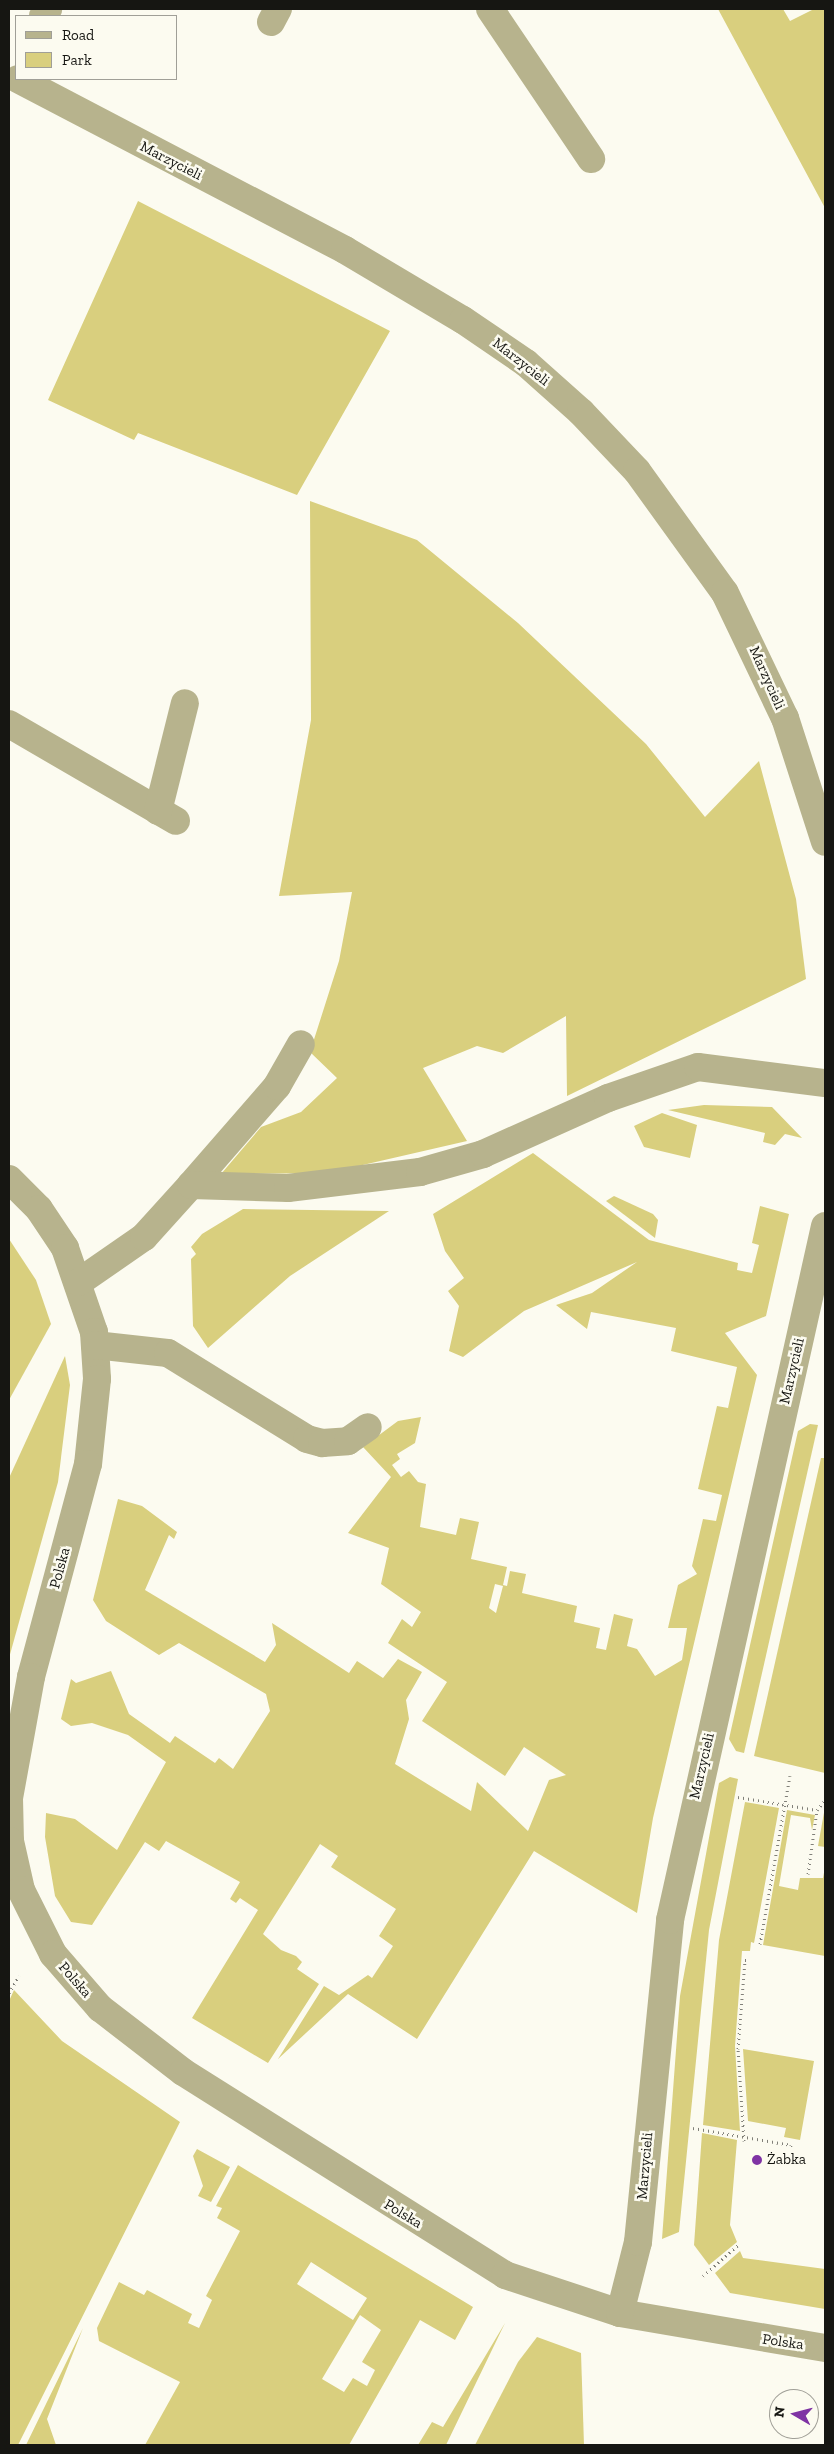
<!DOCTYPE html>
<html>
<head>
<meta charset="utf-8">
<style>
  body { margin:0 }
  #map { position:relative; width:834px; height:2454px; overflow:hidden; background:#fcfbf0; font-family:"Zilla Slab",serif }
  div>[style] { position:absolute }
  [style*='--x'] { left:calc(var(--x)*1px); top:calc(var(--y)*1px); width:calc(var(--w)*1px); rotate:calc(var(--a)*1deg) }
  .green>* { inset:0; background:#d9cf7e }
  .path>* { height:3px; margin-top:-1.5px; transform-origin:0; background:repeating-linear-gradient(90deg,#818079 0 1px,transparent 0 5px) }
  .minor>* { height:28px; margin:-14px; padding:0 14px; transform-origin:14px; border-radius:14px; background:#b7b38d }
  .dots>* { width:14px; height:14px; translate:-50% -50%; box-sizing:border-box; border:2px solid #fcfbf0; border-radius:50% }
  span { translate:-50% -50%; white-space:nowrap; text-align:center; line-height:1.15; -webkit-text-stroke:5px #fcfbf0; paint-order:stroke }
  .street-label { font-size:15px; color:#161612 }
  .poi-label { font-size:15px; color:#161612 }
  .left { translate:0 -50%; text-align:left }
  .frame { position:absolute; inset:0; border:10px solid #161612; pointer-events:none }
  .legend { position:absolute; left:15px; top:15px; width:162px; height:65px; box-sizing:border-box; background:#fcfbf0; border:1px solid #a09f97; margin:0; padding:6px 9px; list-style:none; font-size:15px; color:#161612 }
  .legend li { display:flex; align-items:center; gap:10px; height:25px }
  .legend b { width:25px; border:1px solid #a09f97 }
  .north { position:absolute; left:769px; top:2389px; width:50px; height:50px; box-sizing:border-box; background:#fcfbf0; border:1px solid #a09f97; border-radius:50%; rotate:278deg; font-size:14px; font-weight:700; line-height:20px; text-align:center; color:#161612 }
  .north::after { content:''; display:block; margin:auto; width:18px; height:22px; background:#7f33a4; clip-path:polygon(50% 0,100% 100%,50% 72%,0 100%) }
</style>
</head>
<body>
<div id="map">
  <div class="green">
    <div style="clip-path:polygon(718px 9px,783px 9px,790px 21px,814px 9px,825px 9px,825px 208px)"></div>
    <div style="clip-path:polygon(138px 201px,390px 331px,297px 495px,138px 433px,134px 440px,48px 400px)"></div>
    <div style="clip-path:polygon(310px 501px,417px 540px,518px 623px,646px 744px,705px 817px,759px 761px,796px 899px,806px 979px,567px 1096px,566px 1016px,503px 1053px,477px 1046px,423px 1068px,467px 1141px,328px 1173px,221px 1174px,261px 1127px,301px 1112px,337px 1078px,310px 1052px,339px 961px,352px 892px,279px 896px,311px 720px)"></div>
    <div style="clip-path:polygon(704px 1105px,772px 1107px,802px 1138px,785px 1134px,775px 1145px,763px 1142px,765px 1133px,668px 1110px)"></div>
    <div style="clip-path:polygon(662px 1113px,697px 1125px,690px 1158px,644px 1147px,634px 1126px)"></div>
    <div style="clip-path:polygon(evenodd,533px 1153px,649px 1240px,738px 1263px,737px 1270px,752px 1273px,759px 1245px,752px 1243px,760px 1206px,789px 1214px,766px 1316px,725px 1333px,757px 1375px,653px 1818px,637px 1913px,534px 1851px,417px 2039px,348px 1994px,278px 2059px,324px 1986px,339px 1995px,368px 1975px,372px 1978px,393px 1946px,379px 1936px,396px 1909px,331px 1867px,338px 1856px,320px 1844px,263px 1934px,281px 1950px,296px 1956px,302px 1962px,297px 1969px,319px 1984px,268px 2063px,192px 2018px,258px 1910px,240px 1898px,236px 1903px,230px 1899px,240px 1882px,166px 1841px,159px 1851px,145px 1842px,92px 1925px,71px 1922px,55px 1896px,45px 1837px,46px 1813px,75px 1819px,117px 1850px,166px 1762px,128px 1735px,92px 1723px,71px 1726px,61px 1719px,71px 1679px,76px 1683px,111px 1671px,129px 1714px,170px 1743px,175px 1736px,215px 1763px,219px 1758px,233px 1769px,270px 1711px,266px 1694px,179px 1643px,159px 1655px,106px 1621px,93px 1600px,118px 1499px,142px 1506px,177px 1532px,174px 1539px,169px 1535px,145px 1590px,265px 1662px,276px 1645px,272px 1623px,349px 1673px,357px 1661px,383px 1678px,398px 1659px,422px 1672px,406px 1700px,409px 1719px,395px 1764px,471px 1811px,477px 1782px,528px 1831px,549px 1780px,566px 1775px,524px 1747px,505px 1776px,422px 1721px,447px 1682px,388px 1643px,402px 1619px,412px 1627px,421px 1612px,381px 1584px,389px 1548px,348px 1533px,391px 1477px,363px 1447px,398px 1421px,421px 1417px,415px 1443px,397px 1454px,400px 1459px,392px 1465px,401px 1477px,409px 1471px,418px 1482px,426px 1484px,420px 1527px,456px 1535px,460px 1518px,479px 1522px,471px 1559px,507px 1567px,503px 1585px,507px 1586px,510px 1571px,526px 1574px,522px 1593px,577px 1606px,574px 1622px,600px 1628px,596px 1648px,606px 1650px,614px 1614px,633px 1619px,627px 1646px,637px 1649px,655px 1676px,682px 1660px,687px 1628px,668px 1628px,678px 1585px,697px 1574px,692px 1566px,703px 1519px,716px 1521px,722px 1495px,698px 1489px,717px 1406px,728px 1408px,737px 1367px,671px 1351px,676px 1328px,591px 1312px,587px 1329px,556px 1305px,592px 1293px,637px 1262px,524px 1311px,463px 1357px,449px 1351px,459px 1306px,448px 1291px,464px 1278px,445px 1251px,433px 1214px,533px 1153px,495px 1584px,503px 1586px,496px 1613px,489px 1608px,495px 1584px)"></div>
    <div style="clip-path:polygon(614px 1196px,653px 1214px,658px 1220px,655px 1238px,606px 1201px)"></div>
    <div style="clip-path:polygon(243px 1209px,389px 1211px,290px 1276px,208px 1348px,193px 1326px,191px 1259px,196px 1254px,191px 1247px,202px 1234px)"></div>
    <div style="clip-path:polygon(9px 1239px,36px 1280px,51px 1324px,9px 1400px)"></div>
    <div style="clip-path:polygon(65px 1356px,70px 1385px,58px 1482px,9px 1658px,9px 1478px)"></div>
    <div style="clip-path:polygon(810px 1424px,818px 1425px,744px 1753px,736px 1751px,729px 1739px,798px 1431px)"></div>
    <div style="clip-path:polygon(821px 1458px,825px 1458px,825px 1773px,754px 1756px)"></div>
    <div style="clip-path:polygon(730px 1777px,738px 1779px,709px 1930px,679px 2232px,662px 2239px,680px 1996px,719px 1783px)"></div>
    <div style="clip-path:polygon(745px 1802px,779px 1808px,754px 1943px,751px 1942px,750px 1951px,742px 1951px,735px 2046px,740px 2131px,703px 2125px,719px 1940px)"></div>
    <div style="clip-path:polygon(825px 1807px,825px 1847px,818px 1846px)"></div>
    <div style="clip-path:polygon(787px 1810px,815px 1815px,812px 1830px,810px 1818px,791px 1815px,779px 1886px,798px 1890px,800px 1878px,823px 1878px,825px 1867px,825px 1956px,763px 1945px)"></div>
    <div style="clip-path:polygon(14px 1990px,62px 2041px,180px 2122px,18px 2445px,9px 2445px,9px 2001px)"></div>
    <div style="clip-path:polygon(743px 2049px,814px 2061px,800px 2140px,784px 2137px,786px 2128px,748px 2121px)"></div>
    <div style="clip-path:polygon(702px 2133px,737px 2140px,730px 2225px,737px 2242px,709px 2265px,694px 2245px)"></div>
    <div style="clip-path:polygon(197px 2149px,230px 2167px,211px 2202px,198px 2196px,203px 2186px,193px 2156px)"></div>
    <div style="clip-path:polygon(evenodd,238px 2165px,473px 2307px,455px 2340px,420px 2320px,349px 2445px,145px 2445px,180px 2382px,99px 2341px,97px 2328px,119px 2282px,144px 2295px,147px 2290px,192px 2314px,188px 2323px,199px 2328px,212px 2300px,206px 2296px,240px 2231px,217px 2218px,222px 2208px,216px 2206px,238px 2165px,311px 2262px,367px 2298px,353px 2320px,297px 2284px,311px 2262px,238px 2165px,360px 2315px,381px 2330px,362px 2362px,375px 2370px,367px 2386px,353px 2378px,344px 2392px,322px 2379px,360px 2315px)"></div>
    <div style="clip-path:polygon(740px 2251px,743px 2258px,825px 2269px,825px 2309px,730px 2293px,715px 2273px)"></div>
    <div style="clip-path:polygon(505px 2323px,446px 2445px,418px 2445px,432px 2422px,443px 2427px)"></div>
    <div style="clip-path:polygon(83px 2328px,47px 2419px,56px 2445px,26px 2445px)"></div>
    <div style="clip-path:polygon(537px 2337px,581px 2353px,584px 2445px,475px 2445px,518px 2362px)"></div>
  </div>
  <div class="path">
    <div style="--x:738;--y:1797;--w:80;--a:9.3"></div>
    <div style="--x:817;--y:1810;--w:13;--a:-51"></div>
    <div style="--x:808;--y:1874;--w:65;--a:-82"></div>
    <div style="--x:760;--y:1944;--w:171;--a:-79.9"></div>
    <div style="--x:9;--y:1993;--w:20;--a:-60"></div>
    <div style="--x:693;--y:2128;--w:99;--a:9.8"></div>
    <div style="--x:791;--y:2145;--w:4;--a:104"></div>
    <div style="--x:744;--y:2141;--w:92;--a:-93.7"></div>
    <div style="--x:738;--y:2049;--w:89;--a:-85.5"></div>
    <div style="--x:745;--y:1960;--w:4;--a:0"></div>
    <div style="--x:703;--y:2276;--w:47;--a:-41.5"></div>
  </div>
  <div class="minor">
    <div style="--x:490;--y:9;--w:181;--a:56"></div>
    <div style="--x:43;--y:16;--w:9;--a:-54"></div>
    <div style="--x:271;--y:22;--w:15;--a:-62"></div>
    <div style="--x:18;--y:79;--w:369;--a:27.6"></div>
    <div style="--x:345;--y:250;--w:137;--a:30.7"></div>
    <div style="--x:463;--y:320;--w:76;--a:34.3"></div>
    <div style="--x:526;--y:363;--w:74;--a:41.7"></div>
    <div style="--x:581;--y:412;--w:81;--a:46.5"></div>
    <div style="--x:637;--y:471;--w:150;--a:54.2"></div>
    <div style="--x:725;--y:593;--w:139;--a:64.4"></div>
    <div style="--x:785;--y:718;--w:130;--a:72.1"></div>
    <div style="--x:9;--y:724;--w:193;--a:30.1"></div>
    <div style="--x:158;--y:811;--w:111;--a:-76"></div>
    <div style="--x:9;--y:1179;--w:42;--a:45"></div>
    <div style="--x:39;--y:1209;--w:47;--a:56.3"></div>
    <div style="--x:65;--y:1248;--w:89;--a:71"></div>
    <div style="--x:94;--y:1332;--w:47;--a:86.3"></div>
    <div style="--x:97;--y:1379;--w:85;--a:96"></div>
    <div style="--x:88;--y:1464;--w:220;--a:105"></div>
    <div style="--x:31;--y:1677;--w:123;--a:100.3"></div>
    <div style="--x:9;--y:1798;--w:43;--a:88.7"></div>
    <div style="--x:10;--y:1841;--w:50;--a:77.3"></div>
    <div style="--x:21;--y:1890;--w:72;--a:63.4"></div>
    <div style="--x:53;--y:1954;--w:72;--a:49"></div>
    <div style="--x:100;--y:2008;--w:105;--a:37.6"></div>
    <div style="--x:183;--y:2072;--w:381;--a:32.2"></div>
    <div style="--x:505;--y:2275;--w:121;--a:18.3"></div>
    <div style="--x:620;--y:2313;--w:208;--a:9.7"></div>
    <div style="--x:191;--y:1185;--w:131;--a:-49"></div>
    <div style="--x:277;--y:1086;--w:48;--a:-60.3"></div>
    <div style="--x:79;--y:1282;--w:79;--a:-34.7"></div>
    <div style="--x:144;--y:1237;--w:70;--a:-47.9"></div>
    <div style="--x:191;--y:1185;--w:97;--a:1.8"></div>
    <div style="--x:288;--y:1188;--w:133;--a:-6.9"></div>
    <div style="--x:420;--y:1172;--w:66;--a:-15.9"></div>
    <div style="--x:483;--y:1154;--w:137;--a:-24.1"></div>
    <div style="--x:608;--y:1098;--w:95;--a:-19"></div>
    <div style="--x:698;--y:1067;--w:128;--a:7.2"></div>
    <div style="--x:95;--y:1345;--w:73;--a:6.3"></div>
    <div style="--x:168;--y:1353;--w:163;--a:31.7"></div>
    <div style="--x:307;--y:1439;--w:16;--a:15"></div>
    <div style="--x:322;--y:1443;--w:26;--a:-4"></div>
    <div style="--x:348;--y:1441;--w:24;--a:-35"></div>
    <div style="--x:620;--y:2313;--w:73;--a:-75.8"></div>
    <div style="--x:638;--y:2242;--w:324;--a:-84.3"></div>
    <div style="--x:670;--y:1920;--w:711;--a:-77.41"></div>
  </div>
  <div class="dots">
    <div style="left:757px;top:2160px;background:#7f33a4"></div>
  </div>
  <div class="street-label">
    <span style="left:171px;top:161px;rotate:27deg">Marzycieli</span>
    <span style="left:521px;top:362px;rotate:38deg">Marzycieli</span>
    <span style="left:767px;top:678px;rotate:66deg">Marzycieli</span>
    <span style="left:792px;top:1371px;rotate:-77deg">Marzycieli</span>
    <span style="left:60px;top:1568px;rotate:-75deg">Polska</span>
    <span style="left:702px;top:1766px;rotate:-77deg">Marzycieli</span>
    <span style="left:75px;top:1980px;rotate:49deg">Polska</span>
    <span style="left:645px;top:2166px;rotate:-85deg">Marzycieli</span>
    <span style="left:403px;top:2214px;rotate:31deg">Polska</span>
    <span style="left:783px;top:2342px;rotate:8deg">Polska</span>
  </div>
  <div class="poi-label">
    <span class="left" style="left:767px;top:2160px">Żabka</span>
  </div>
  <div class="frame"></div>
  <ul class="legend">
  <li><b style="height:6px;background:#b7b38d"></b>Road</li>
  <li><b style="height:14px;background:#d9cf7e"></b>Park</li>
  </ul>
  <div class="north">N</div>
</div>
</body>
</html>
